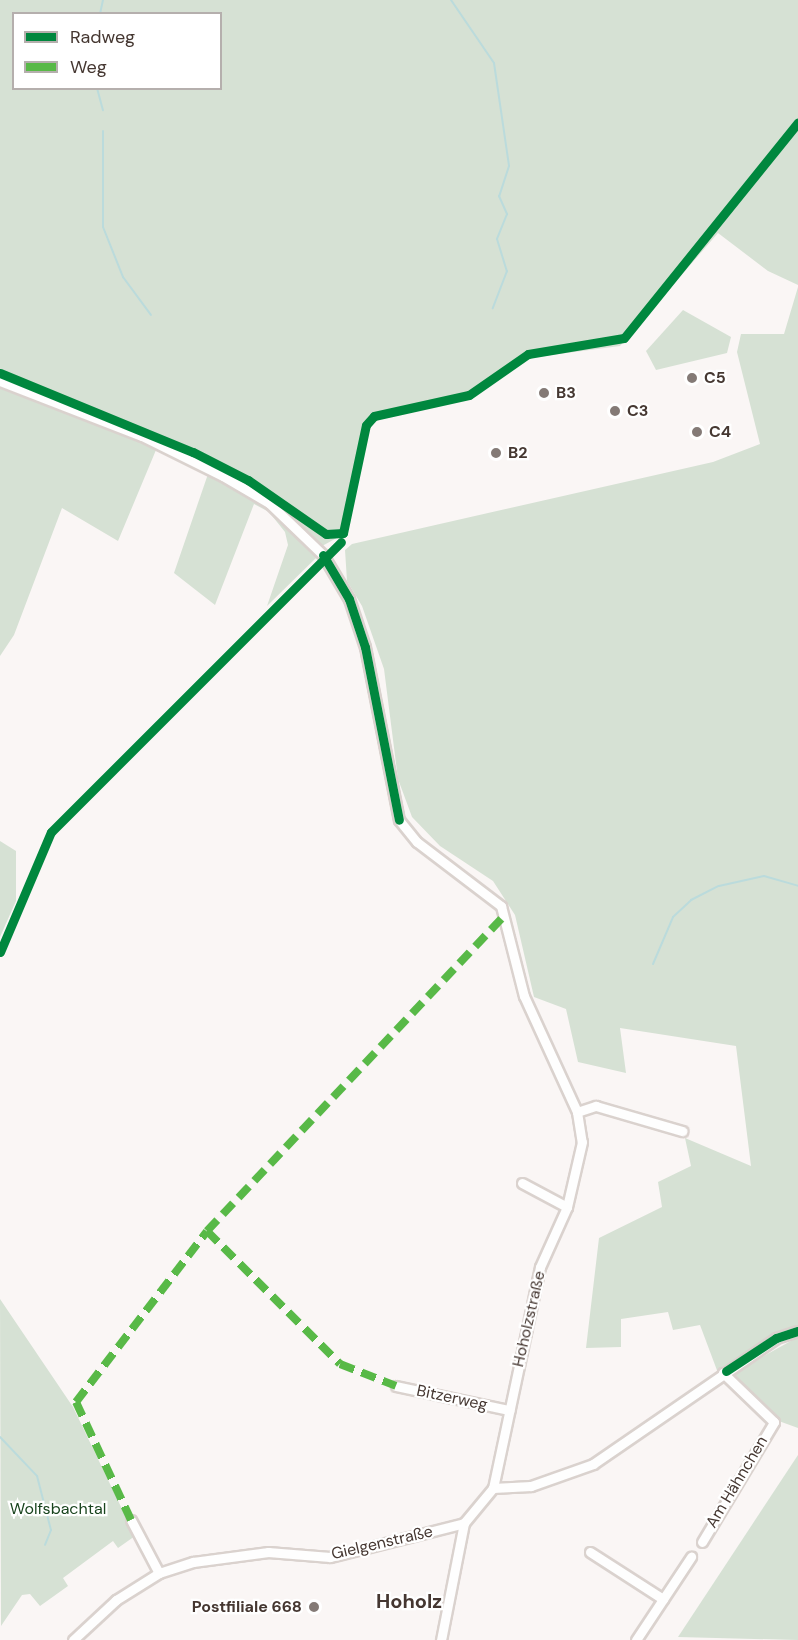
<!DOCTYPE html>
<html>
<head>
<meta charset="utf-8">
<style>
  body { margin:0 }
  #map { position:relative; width:798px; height:1640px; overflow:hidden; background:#faf6f5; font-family:"DM Sans",sans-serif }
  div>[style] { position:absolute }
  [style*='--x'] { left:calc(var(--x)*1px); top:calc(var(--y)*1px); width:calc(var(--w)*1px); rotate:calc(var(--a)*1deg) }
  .green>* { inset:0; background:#d6e1d4 }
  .stream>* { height:2px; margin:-1px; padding:0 1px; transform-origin:1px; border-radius:1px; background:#bbdbdc }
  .roads { filter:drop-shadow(2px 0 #dad2ce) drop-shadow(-2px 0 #dad2ce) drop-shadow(0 2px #dad2ce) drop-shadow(0 -2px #dad2ce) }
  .minor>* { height:9px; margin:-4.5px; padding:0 4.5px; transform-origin:4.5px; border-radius:4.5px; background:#fefefe }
  .quiet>* { height:8px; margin-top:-4px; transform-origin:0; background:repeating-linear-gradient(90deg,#58b947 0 15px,transparent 0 23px) }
  .cycleway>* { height:9px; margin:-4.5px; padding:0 4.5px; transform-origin:4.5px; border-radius:4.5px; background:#00873e }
  .dots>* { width:16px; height:16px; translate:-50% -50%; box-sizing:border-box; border:3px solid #fff; border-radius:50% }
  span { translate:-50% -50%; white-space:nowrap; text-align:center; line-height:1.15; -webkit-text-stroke:4.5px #fff; paint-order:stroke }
  .poi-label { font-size:16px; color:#453731; font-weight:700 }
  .left { translate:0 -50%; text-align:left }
  .right { translate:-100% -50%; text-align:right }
  .street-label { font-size:16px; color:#453731 }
  .park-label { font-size:16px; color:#19441e }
  .quarter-label { font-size:20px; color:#453731; font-weight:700 }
  .legend { position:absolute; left:12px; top:12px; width:210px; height:78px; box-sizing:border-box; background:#fff; border:2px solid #b5afad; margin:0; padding:8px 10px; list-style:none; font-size:18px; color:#453731 }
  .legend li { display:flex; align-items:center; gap:12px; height:30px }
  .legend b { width:30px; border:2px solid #b5afad }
</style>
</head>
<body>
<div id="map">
  <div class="green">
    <div style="clip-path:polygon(evenodd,0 0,798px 0,798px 285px,768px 271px,718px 233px,620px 346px,536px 357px,517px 363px,471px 398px,380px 416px,370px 425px,344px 534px,313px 551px,317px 557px,267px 606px,288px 545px,285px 532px,269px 512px,254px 504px,215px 605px,174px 573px,208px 474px,156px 450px,118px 541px,62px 508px,14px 635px,0 656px,0 0,14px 14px,220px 14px,220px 88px,14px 88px,14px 14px)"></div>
    <div style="clip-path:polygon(798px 287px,798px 1326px,774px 1334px,718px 1373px,700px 1325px,673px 1330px,668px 1312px,621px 1319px,621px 1347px,586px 1348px,599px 1238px,662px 1207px,658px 1182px,691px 1166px,685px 1138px,751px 1166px,736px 1046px,620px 1028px,626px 1073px,578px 1062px,566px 1009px,534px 997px,515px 915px,493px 881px,440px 846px,412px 817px,398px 779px,384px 669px,362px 606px,347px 581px,345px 550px,352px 544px,713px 462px,760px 444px,737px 352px,741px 334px,784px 334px)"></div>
    <div style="clip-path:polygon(683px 310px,731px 337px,727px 353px,656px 370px,646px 351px)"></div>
    <div style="clip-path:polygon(0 841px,16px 851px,16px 901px,0 937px)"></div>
    <div style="clip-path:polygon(0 1299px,73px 1407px,135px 1536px,118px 1548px,113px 1541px,63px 1578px,68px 1586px,40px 1606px,30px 1594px,22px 1595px,1px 1626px)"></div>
    <div style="clip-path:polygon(798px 1337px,798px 1428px,776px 1420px,733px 1373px)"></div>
    <div style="clip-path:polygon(798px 1455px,798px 1640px,678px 1637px)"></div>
  </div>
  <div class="stream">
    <div style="--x:451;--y:0;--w:76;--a:55.7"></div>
    <div style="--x:494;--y:63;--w:104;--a:81.7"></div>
    <div style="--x:509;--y:166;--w:32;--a:108"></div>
    <div style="--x:499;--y:196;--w:20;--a:66"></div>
    <div style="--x:507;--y:214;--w:27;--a:112"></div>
    <div style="--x:497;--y:239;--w:34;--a:73"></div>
    <div style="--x:507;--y:271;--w:40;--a:111"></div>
    <div style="--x:100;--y:14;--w:14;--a:-78"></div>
    <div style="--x:97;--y:88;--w:23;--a:75"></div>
    <div style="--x:103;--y:131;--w:96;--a:90"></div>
    <div style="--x:103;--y:227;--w:54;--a:68.2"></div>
    <div style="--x:123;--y:277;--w:47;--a:53.6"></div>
    <div style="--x:653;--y:964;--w:51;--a:-66.9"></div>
    <div style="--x:673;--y:917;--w:25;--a:-43"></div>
    <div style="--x:691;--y:900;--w:31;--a:-27"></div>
    <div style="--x:719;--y:886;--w:46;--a:-12.5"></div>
    <div style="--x:764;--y:876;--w:35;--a:16"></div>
    <div style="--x:0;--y:1437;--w:54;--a:46.5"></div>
    <div style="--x:37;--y:1476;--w:56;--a:75.5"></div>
    <div style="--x:51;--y:1530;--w:16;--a:112"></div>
  </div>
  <div class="roads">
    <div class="minor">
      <div style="--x:0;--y:381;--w:152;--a:21.2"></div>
      <div style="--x:142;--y:436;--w:90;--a:26.3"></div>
      <div style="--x:223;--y:476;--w:53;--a:30.4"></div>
      <div style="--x:269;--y:503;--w:75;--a:43.9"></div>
      <div style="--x:323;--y:555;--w:51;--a:59.4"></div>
      <div style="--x:349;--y:599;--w:51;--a:71.6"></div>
      <div style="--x:365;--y:647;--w:176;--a:78.9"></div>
      <div style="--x:399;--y:820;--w:28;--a:51"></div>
      <div style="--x:417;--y:842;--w:106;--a:37.3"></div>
      <div style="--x:501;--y:906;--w:93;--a:75.7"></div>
      <div style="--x:524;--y:996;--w:128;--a:65.4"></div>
      <div style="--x:577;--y:1112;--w:30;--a:81"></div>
      <div style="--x:582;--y:1142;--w:67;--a:103"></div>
      <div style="--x:567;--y:1207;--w:66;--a:114.2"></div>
      <div style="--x:540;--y:1267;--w:226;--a:102"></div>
      <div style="--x:493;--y:1488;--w:45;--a:129.6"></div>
      <div style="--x:464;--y:1523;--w:119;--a:101.1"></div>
      <div style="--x:577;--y:1112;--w:20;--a:-18"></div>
      <div style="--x:596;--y:1106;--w:90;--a:16.2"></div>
      <div style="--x:522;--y:1183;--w:51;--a:28.1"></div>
      <div style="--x:396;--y:1386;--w:116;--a:12"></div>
      <div style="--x:493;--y:1488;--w:38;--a:-3"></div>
      <div style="--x:531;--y:1486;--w:66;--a:-19.5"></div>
      <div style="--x:593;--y:1464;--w:222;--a:-34.5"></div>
      <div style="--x:776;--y:1338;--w:23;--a:-18"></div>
      <div style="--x:131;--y:1520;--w:60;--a:62.2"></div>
      <div style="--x:702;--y:1542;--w:140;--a:-59"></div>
      <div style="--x:774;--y:1422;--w:71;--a:-136.1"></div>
      <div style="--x:590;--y:1552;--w:87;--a:32.8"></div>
      <div style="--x:73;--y:1640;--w:59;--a:-42.9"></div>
      <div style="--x:116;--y:1600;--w:51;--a:-32.1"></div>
      <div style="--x:159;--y:1573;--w:36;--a:-18"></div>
      <div style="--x:193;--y:1562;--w:76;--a:-7.6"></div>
      <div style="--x:268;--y:1552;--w:62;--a:4.6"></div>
      <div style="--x:330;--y:1557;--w:138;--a:-14.2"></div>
      <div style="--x:636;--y:1640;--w:100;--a:-56.5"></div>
    </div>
  </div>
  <div class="quiet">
    <div style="--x:207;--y:1231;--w:188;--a:45"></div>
    <div style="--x:340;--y:1364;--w:60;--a:21.4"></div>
    <div style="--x:131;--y:1520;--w:130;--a:-115"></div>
    <div style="--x:76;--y:1402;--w:215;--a:-52.5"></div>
    <div style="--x:207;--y:1231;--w:434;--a:-46.7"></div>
  </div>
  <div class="cycleway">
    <div style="--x:0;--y:373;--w:209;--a:22.3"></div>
    <div style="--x:193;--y:452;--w:62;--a:27"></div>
    <div style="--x:248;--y:480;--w:95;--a:34.7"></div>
    <div style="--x:326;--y:534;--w:17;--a:-3"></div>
    <div style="--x:343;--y:533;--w:110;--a:-78"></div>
    <div style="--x:366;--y:425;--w:12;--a:-48"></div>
    <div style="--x:374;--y:416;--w:97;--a:-12.5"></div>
    <div style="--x:469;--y:395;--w:72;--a:-34.8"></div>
    <div style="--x:528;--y:354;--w:97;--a:-9.5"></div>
    <div style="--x:624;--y:338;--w:277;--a:-51.1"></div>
    <div style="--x:323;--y:555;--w:51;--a:59.4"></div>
    <div style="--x:349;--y:599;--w:51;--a:71.6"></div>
    <div style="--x:365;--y:647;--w:176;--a:78.9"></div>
    <div style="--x:0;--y:952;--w:130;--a:-67"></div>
    <div style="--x:51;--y:832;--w:410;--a:-45"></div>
    <div style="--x:726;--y:1371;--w:60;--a:-33.4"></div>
    <div style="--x:776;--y:1338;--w:23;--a:-18"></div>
  </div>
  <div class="dots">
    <div style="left:692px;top:378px;background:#847a76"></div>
    <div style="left:544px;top:393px;background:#847a76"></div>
    <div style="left:615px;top:411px;background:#847a76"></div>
    <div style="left:697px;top:432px;background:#847a76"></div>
    <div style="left:496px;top:453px;background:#847a76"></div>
    <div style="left:314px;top:1607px;background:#847a76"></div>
  </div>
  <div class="poi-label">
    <span class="left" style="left:704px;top:378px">C5</span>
    <span class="left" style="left:556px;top:393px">B3</span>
    <span class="left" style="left:627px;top:411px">C3</span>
    <span class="left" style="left:709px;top:432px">C4</span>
    <span class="left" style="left:508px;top:453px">B2</span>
    <span class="right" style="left:302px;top:1607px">Postfiliale 668</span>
  </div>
  <div class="street-label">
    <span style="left:529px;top:1319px;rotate:-77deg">Hoholzstraße</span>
    <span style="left:452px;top:1398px;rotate:12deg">Bitzerweg</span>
    <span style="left:737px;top:1482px;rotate:-59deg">Am Hähnchen</span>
    <span style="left:382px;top:1543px;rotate:-13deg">Gielgenstraße</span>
  </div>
  <div class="park-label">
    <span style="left:58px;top:1509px">Wolfsbachtal</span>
  </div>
  <div class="quarter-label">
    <span style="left:409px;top:1601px">Hoholz</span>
  </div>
  <ul class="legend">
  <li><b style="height:8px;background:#00873e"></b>Radweg</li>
  <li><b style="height:8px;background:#58b947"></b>Weg</li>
  </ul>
</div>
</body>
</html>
